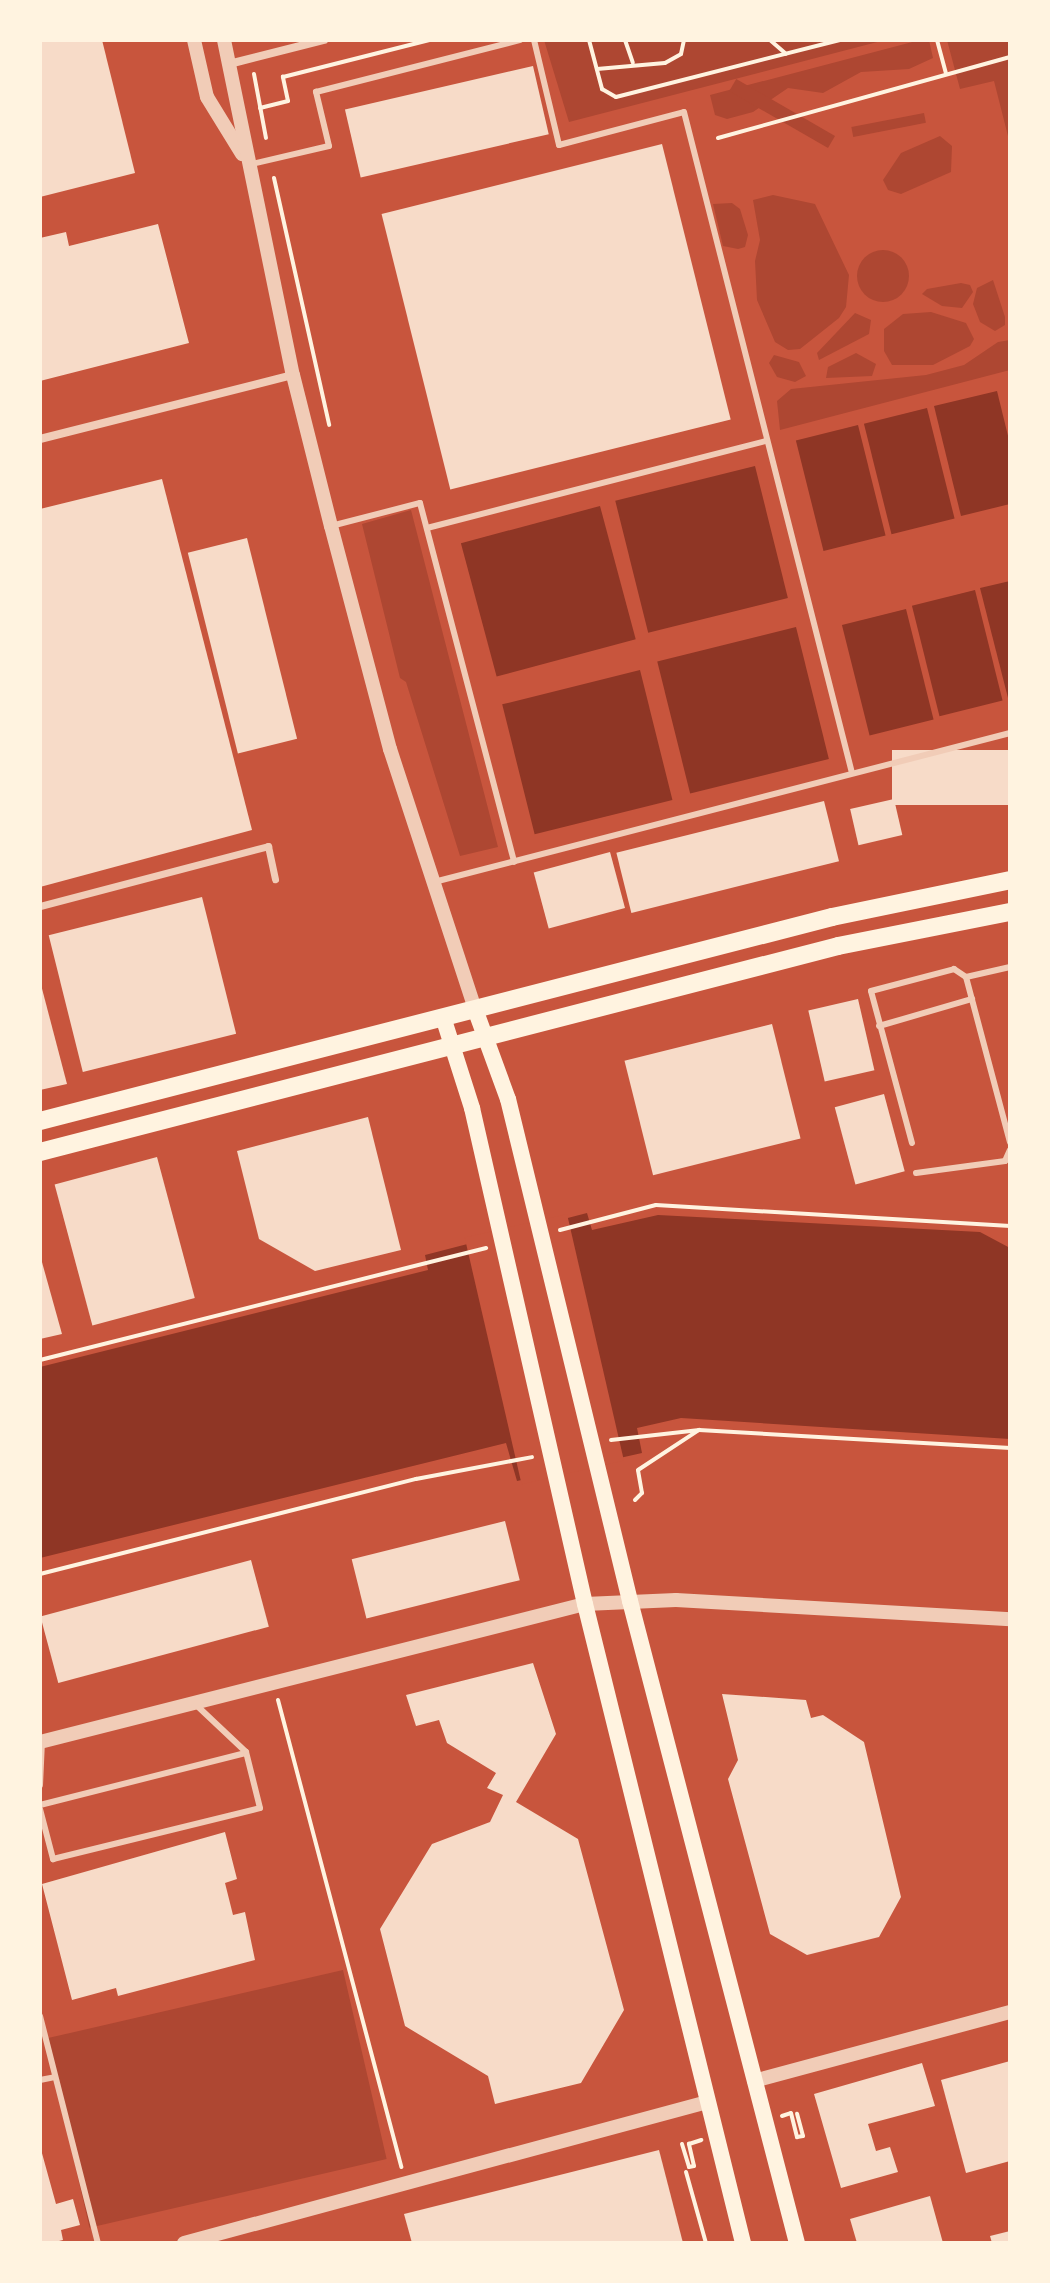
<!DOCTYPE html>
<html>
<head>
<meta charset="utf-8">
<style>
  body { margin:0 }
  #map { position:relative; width:1050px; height:2283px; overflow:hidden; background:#c8553d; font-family:"Varela Round",sans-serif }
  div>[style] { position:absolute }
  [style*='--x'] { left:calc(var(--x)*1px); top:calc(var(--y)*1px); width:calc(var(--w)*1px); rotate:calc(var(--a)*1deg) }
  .green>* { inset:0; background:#ae4732; transform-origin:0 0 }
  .round { border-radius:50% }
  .water>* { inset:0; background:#8f3625; transform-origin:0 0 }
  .pier>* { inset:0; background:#c8553d; transform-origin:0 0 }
  .building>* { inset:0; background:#f7dbc8; transform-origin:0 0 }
  .path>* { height:4px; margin:-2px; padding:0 2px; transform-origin:2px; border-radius:2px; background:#fff3e0 }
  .service>* { height:6px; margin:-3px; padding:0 3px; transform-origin:3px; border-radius:3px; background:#f1ccb7 }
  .pedestrian>* { height:7px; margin:-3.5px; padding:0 3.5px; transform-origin:3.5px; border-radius:3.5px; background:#f1ccb7 }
  .minor>* { height:8px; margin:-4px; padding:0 4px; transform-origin:4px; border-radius:4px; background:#f1ccb7 }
  .tertiary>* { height:14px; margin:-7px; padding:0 7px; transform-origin:7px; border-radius:7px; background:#f1ccb7 }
  .secondary>* { height:16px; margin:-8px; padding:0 8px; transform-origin:8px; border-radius:8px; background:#fff3e0 }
  .primary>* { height:18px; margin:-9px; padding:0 9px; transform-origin:9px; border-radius:9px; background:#fff3e0 }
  span { translate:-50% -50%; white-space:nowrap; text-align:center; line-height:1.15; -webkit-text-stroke:7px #fff3e0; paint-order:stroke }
  .frame { position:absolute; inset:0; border:42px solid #fff3e0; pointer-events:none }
</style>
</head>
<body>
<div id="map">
  <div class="green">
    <div style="clip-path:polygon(544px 40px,885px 40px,569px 122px)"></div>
    <div style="clip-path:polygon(920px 40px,929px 40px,933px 58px,909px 69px,861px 72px,823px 93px,788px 88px,753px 112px,727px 119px,715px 115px,710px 95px)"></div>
    <div style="clip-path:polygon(947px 40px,1010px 40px,1010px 144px,994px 81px,960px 89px)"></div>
    <div style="left:924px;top:113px;width:10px;height:74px;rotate:79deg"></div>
    <div style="left:835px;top:136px;width:14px;height:114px;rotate:120deg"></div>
    <div style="clip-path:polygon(940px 136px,952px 146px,951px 172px,901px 194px,888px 190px,883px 180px,901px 153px)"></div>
    <div style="clip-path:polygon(773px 195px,815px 204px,849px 275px,846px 307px,839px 318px,800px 349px,788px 350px,775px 342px,757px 300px,755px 261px,760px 240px,753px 200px)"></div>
    <div style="clip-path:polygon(732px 203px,740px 209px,748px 235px,745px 247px,738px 249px,723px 246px,713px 204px)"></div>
    <div class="round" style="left:857px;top:250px;width:52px;height:52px"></div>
    <div style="clip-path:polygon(993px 280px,1005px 317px,1005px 325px,995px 331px,980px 322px,973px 304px,977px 288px)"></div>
    <div style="clip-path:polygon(961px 283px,970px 285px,973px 292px,962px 308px,942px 306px,922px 294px,927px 289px)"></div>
    <div style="clip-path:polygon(931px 312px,966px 323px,974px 339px,970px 346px,933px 365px,892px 365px,884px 351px,884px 329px,903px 314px)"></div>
    <div style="clip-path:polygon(855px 313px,871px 320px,869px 334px,819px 360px,817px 353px)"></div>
    <div style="clip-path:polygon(1010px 340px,1010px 370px,780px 430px,777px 401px,791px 389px,926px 375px,964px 365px,998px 342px)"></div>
    <div style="clip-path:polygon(856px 353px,876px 364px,872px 376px,826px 378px,828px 367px)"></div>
    <div style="clip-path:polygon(774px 355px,799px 362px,806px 376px,795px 382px,777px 377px,769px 363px)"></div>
    <div style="clip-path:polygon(411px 510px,498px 847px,460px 856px,406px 682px,400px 678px,362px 524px)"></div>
    <div style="left:343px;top:1970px;width:194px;height:305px;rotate:77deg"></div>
  </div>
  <div class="water">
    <div style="clip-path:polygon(997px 391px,1010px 444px,1010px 504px,961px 516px,934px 406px)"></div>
    <div style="left:927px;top:408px;width:114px;height:65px;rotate:76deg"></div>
    <div style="left:858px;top:425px;width:114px;height:64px;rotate:76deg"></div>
    <div style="left:755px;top:466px;width:136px;height:144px;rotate:76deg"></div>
    <div style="left:600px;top:506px;width:138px;height:144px;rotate:75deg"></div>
    <div style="clip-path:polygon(1010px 581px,1010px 698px,1008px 698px,980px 588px)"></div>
    <div style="left:975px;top:590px;width:114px;height:65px;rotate:76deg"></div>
    <div style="left:906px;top:609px;width:114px;height:66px;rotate:76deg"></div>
    <div style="left:796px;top:627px;width:136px;height:143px;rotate:76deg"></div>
    <div style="left:640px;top:670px;width:134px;height:142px;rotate:76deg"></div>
    <div style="clip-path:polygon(587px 1213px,592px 1230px,658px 1215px,980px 1232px,1010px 1248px,1010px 1439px,681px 1418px,637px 1428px,642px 1453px,517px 1481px,506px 1443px,40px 1558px,40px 1367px,428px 1270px,425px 1255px)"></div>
  </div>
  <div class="pier">
    <div style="left:567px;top:1214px;width:253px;height:105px;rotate:77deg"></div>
  </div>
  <div class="building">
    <div style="clip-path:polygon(40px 40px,102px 40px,135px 173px,40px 197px)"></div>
    <div style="left:533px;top:66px;width:70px;height:193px;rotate:77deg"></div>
    <div style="left:662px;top:144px;width:284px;height:289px;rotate:76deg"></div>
    <div style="clip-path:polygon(158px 224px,189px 343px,40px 381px,40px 238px,66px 232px,69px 246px)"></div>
    <div style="clip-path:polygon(162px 479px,252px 830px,40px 887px,40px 509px)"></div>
    <div style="left:247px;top:538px;width:207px;height:61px;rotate:76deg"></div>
    <div style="left:1010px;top:750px;width:55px;height:118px;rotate:90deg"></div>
    <div style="left:894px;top:799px;width:37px;height:45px;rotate:77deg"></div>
    <div style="left:824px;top:801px;width:62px;height:214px;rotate:76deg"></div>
    <div style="left:610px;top:852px;width:58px;height:79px;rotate:75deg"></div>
    <div style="left:202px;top:897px;width:141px;height:158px;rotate:76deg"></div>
    <div style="clip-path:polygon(40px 981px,67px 1084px,40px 1090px)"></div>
    <div style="left:858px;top:999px;width:73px;height:51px;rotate:77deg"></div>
    <div style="left:772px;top:1024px;width:118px;height:152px;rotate:76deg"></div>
    <div style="left:884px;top:1094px;width:80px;height:51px;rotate:75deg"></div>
    <div style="clip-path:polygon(368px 1117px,401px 1250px,315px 1271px,259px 1239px,237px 1151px)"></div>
    <div style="left:157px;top:1157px;width:146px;height:106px;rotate:75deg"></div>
    <div style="clip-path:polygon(40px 1255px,62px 1334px,40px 1339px)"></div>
    <div style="left:505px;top:1521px;width:61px;height:158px;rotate:76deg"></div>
    <div style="left:251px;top:1560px;width:69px;height:218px;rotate:75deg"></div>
    <div style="clip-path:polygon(533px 1663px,556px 1734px,516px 1802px,578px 1839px,624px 2010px,581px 2083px,495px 2104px,488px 2076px,405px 2026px,380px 1929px,432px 1844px,490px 1822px,503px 1795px,487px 1788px,496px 1773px,447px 1743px,439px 1720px,416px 1726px,406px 1695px)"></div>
    <div style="clip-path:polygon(722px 1694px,806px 1700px,811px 1718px,823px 1715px,864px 1742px,901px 1897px,879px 1937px,807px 1955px,770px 1934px,728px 1779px,738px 1760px)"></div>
    <div style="clip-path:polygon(225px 1832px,237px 1879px,225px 1883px,233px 1915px,245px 1912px,255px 1960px,118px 1996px,116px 1988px,72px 2000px,42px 1884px)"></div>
    <div style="clip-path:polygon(1010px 2061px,1010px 2161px,966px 2173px,941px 2080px)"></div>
    <div style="clip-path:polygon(922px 2063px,935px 2106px,868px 2124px,876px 2151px,890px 2147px,898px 2172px,841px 2188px,814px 2094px)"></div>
    <div style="clip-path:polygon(40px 2146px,56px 2204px,73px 2199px,80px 2225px,61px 2230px,63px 2240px,51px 2243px,40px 2243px)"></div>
    <div style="clip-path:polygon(659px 2150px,683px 2243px,412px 2243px,404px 2214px)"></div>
    <div style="clip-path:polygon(930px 2196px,943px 2243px,857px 2243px,850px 2219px)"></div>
    <div style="clip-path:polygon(1010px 2231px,1010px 2243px,992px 2243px,990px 2236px)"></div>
  </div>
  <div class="path">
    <div style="--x:589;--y:40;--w:51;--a:75.1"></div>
    <div style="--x:602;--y:89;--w:16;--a:30"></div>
    <div style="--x:616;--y:97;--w:231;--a:-14.3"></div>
    <div style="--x:625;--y:40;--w:24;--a:71"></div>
    <div style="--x:770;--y:40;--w:21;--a:41"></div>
    <div style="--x:937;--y:40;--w:34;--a:75"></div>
    <div style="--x:597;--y:69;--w:68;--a:-5"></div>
    <div style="--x:665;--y:63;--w:18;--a:-29"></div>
    <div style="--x:681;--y:54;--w:14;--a:-78"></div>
    <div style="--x:254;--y:74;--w:65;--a:79.4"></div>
    <div style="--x:260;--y:108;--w:29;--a:-14"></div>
    <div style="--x:288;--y:101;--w:25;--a:-102"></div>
    <div style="--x:283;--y:77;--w:151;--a:-14.2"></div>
    <div style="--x:718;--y:138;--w:303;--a:-15.5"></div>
    <div style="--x:274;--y:178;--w:253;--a:77.4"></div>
    <div style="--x:560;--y:1230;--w:99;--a:-14.6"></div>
    <div style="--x:656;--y:1205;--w:355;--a:3.4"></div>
    <div style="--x:40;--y:1360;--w:460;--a:-14.1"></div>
    <div style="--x:611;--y:1440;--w:89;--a:-6.5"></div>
    <div style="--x:635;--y:1500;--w:10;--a:-45"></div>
    <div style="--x:642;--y:1493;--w:23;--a:-100"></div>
    <div style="--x:638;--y:1470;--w:73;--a:-33.3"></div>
    <div style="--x:699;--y:1430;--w:312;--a:3.3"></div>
    <div style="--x:40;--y:1574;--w:388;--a:-14.2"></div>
    <div style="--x:416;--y:1479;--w:118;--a:-10.7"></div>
    <div style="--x:278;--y:1700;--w:483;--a:75.2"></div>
    <div style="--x:782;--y:2116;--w:9;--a:-18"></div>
    <div style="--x:791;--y:2113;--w:25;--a:76"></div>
    <div style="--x:797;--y:2137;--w:6;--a:-9"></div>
    <div style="--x:803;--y:2136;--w:23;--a:-105"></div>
    <div style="--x:682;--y:2144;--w:24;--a:73"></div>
    <div style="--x:689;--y:2167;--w:5;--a:-11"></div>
    <div style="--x:694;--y:2166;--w:23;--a:-103"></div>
    <div style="--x:689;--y:2144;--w:13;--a:-18"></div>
    <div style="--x:686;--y:2172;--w:74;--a:74.3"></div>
  </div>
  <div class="service">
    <div style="--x:534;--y:40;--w:108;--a:76.6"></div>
    <div style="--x:559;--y:145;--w:129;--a:-14.8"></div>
    <div style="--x:684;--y:112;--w:682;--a:75.74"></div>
    <div style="--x:252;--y:164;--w:79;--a:-13.2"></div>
    <div style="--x:329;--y:146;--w:56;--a:-103.5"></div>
    <div style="--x:316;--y:92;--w:211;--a:-14.3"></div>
    <div style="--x:331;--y:526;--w:92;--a:-14.5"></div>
    <div style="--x:420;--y:503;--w:371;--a:75.3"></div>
    <div style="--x:427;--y:528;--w:351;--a:-14.4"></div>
    <div style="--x:434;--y:882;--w:595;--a:-14.5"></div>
    <div style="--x:1010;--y:967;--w:45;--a:167.2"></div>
    <div style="--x:966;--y:977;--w:171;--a:75.1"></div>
    <div style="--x:879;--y:1026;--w:97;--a:-16.2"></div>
    <div style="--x:912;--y:1143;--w:157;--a:-105.1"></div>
    <div style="--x:871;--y:991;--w:86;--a:-14.8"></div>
    <div style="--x:954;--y:969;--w:14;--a:34"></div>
    <div style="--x:916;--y:1173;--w:90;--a:-7.7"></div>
    <div style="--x:1005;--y:1161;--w:12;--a:-66"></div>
    <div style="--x:40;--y:1785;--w:44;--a:-87.4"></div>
    <div style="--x:40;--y:1805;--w:212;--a:-14.2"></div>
    <div style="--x:40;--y:1809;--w:52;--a:75.4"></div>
    <div style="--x:53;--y:1859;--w:213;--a:-13.8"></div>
    <div style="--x:260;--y:1808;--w:58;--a:-104"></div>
    <div style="--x:246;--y:1752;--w:71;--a:-136.7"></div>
    <div style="--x:40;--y:2016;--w:234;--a:75.7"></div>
    <div style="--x:40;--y:2080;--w:15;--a:-11"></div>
  </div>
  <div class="pedestrian">
    <div style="--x:40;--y:906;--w:236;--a:-14.7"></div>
    <div style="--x:268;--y:846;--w:34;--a:78"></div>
  </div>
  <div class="minor">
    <div style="--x:229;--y:64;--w:98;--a:-14.2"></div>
    <div style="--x:40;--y:439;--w:261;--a:-14.2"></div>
  </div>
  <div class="tertiary">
    <div style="--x:194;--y:40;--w:58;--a:77.2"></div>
    <div style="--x:207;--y:97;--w:67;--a:58.4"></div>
    <div style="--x:224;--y:40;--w:342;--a:78.4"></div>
    <div style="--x:293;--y:375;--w:156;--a:75.9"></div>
    <div style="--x:331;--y:526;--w:231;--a:75.2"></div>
    <div style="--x:390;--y:749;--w:274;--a:71.9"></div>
    <div style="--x:40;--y:1742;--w:562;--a:-14.21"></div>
    <div style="--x:585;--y:1604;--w:91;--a:-2.5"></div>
    <div style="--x:676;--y:1600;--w:335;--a:3.3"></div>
    <div style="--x:754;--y:2081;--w:265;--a:-15.1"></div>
    <div style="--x:184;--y:2243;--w:542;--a:-15.09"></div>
  </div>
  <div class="secondary">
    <div style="--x:475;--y:1009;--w:96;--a:69.9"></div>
    <div style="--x:508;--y:1099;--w:517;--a:76.34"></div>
    <div style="--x:630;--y:1601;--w:663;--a:75.42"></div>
    <div style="--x:443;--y:1017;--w:96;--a:72.3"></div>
    <div style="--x:472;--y:1108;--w:509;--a:77.17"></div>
    <div style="--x:585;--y:1604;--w:658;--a:76.11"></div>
  </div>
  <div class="primary">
    <div style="--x:40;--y:1121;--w:818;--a:-14.44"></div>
    <div style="--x:832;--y:917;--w:182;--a:-11.7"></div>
    <div style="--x:40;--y:1152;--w:824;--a:-14.47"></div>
    <div style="--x:838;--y:946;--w:175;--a:-11.2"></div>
  </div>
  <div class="frame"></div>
</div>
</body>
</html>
